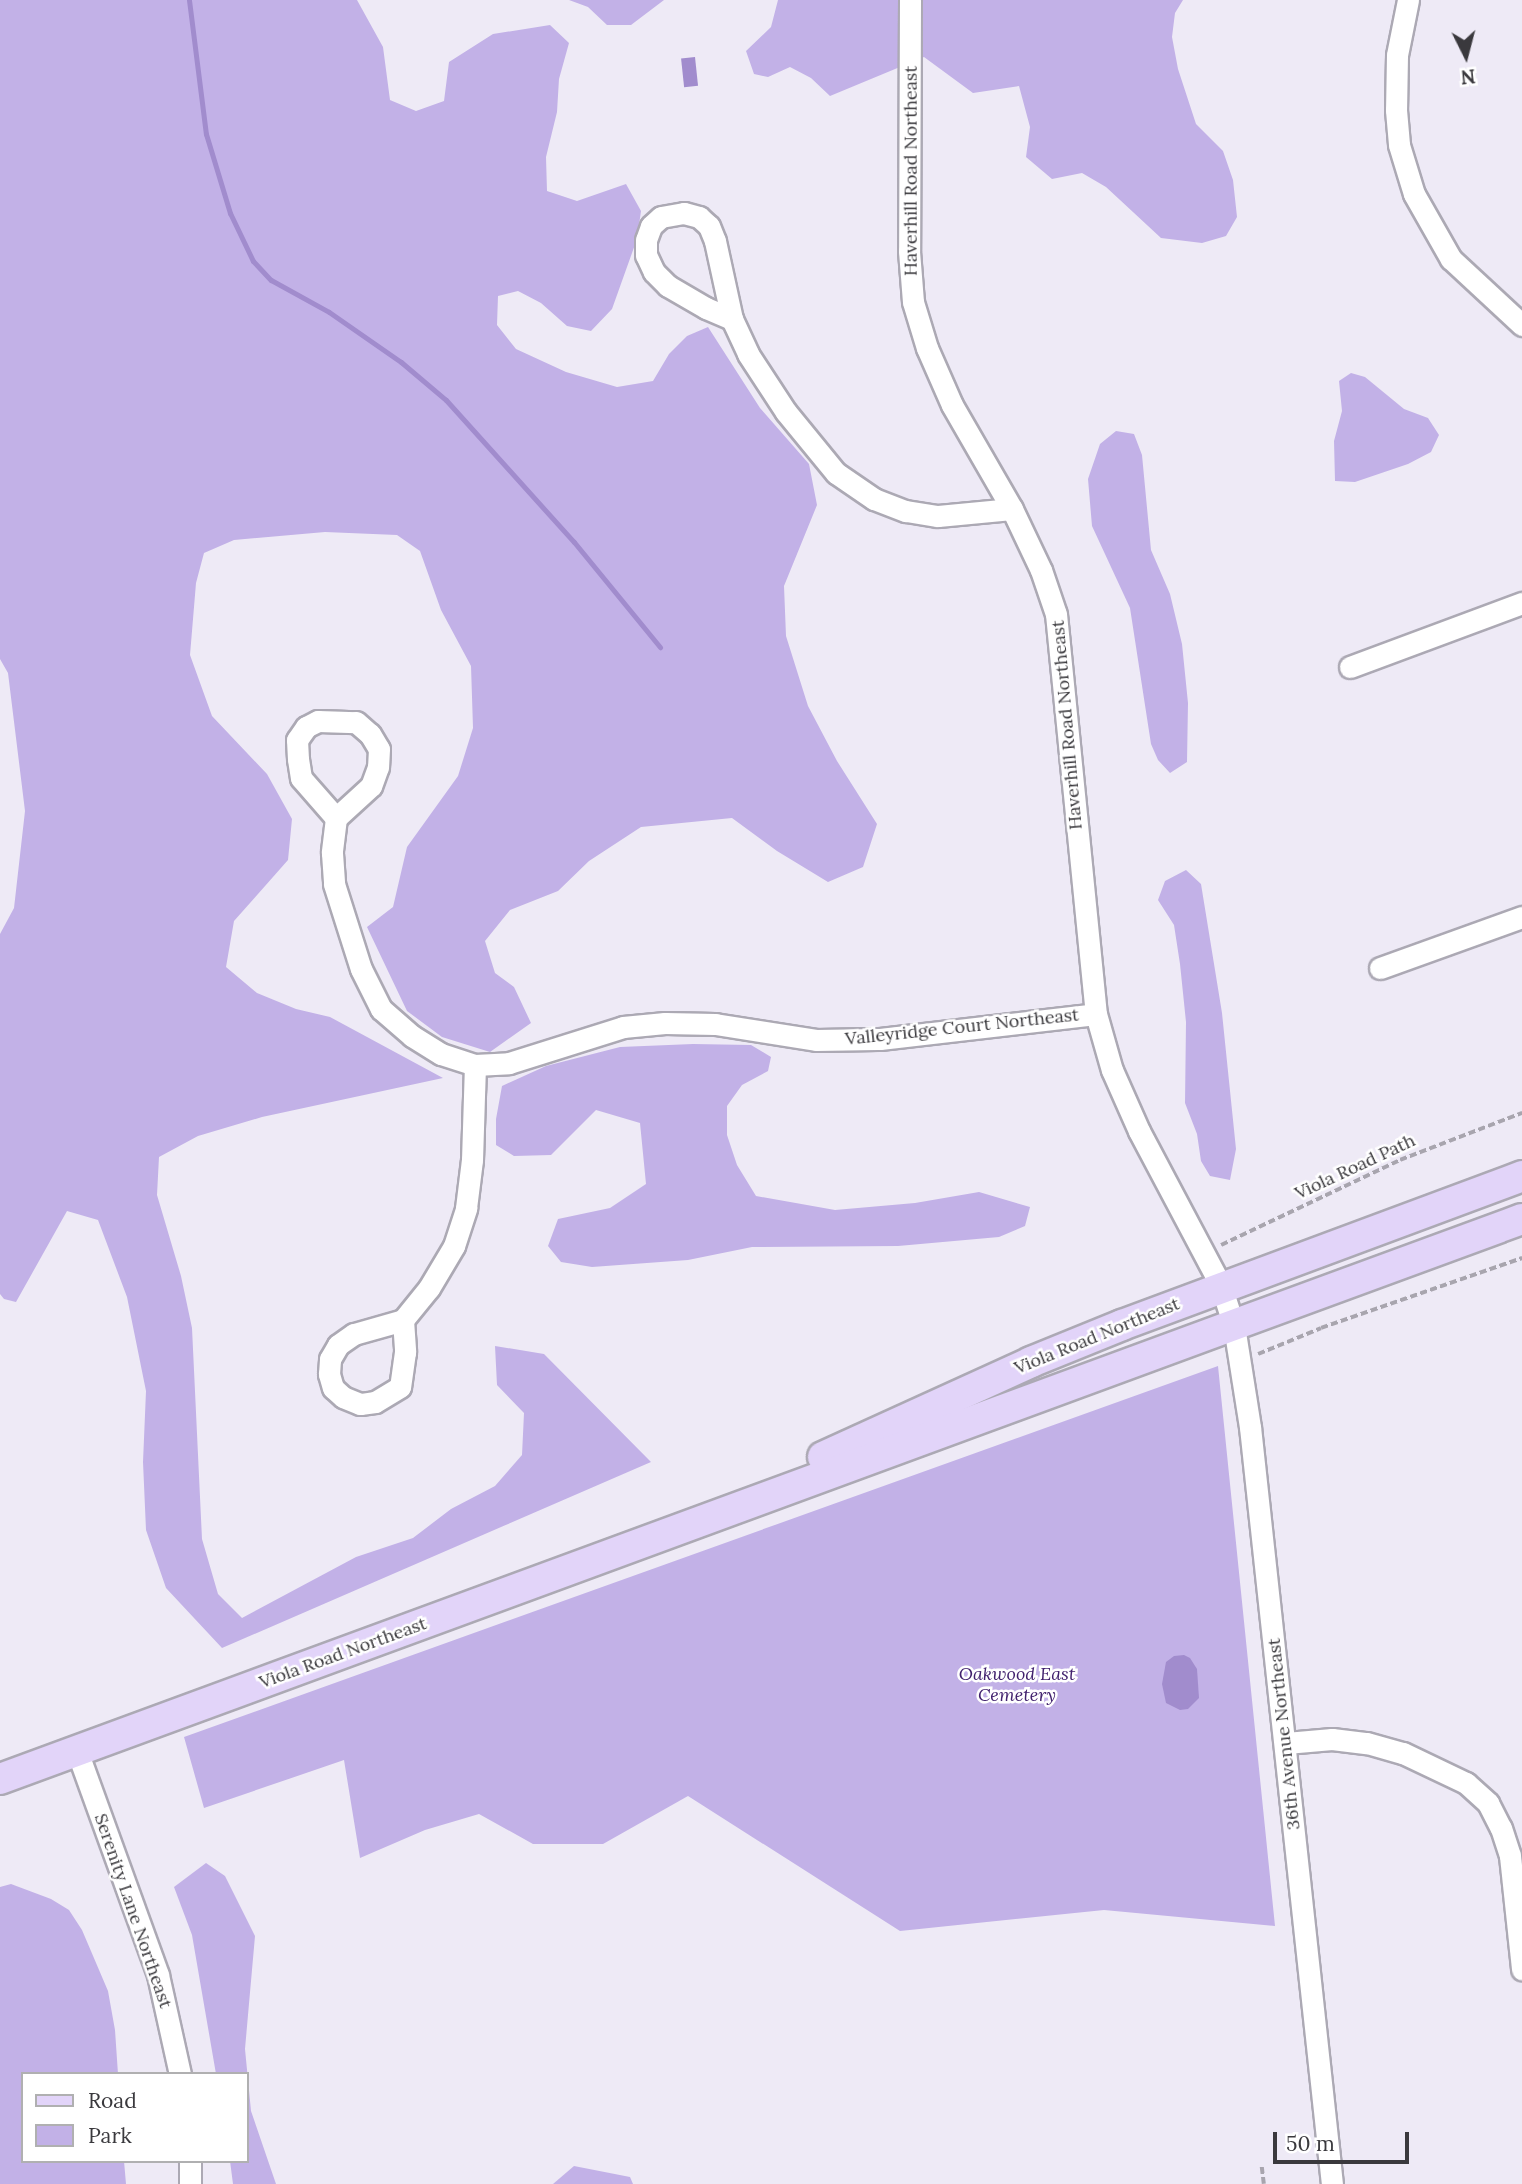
<!DOCTYPE html>
<html>
<head>
<meta charset="utf-8">
<style>
  body { margin:0 }
  #map { position:relative; width:1522px; height:2184px; overflow:hidden; background:#eeeaf6; font-family:Lora,serif }
  div>[style] { position:absolute }
  [style*='--x'] { left:calc(var(--x)*1px); top:calc(var(--y)*1px); width:calc(var(--w)*1px); rotate:calc(var(--a)*1deg) }
  .green>* { inset:0; background:#c2b1e7 }
  .water>* { inset:0; background:#a18ccd; transform-origin:0 0 }
  .stream>* { height:5px; margin:-2.5px; padding:0 2.5px; transform-origin:2.5px; border-radius:2.5px; background:#a18ccd }
  .path>* { height:3.5px; margin-top:-1.75px; transform-origin:0; background:repeating-linear-gradient(90deg,#a8a5ae 0 7px,transparent 0 10.5px) }
  .roads { filter:drop-shadow(2px 0 #aca9b4) drop-shadow(-2px 0 #aca9b4) drop-shadow(0 2px #aca9b4) drop-shadow(0 -2px #aca9b4) }
  .street>* { height:21px; margin:-10.5px; padding:0 10.5px; transform-origin:10.5px; border-radius:10.5px; background:#fff }
  .secondary>* { height:30px; margin:-15px; padding:0 15px; transform-origin:15px; border-radius:15px; background:#e2d4f9 }
  span { translate:-50% -50%; white-space:nowrap; text-align:center; line-height:1.15; -webkit-text-stroke:5px #fff; paint-order:stroke }
  .street-label { font-size:18px; color:#3a393d }
  .park-label { font-size:18px; color:#41216d; font-style:italic }
  .legend { position:absolute; left:21px; top:2072px; width:228px; height:91px; box-sizing:border-box; background:#fff; border:2px solid #b0b0b1; margin:0; padding:9px 12px; list-style:none; font-size:21px; color:#3a393d }
  .legend li { display:flex; align-items:center; gap:14px; height:35px }
  .legend b { width:35px; border:2px solid #b0b0b1 }
  .north { position:absolute; left:1431px; top:21px; width:70px; height:70px; -webkit-text-stroke:5px #fff; paint-order:stroke; rotate:174deg; font-size:19px; font-weight:700; line-height:28px; text-align:center; color:#3a393d }
  .north::after { content:''; display:block; margin:auto; width:24px; height:32px; background:#3a393d; clip-path:polygon(50% 0,100% 100%,50% 72%,0 100%) }
  .scale { position:absolute; left:1273px; top:2132px; width:136px; height:32px; box-sizing:border-box; border:4px solid #3a393d; border-top:0; padding-left:9px; font-size:21px; line-height:24px; white-space:nowrap; color:#3a393d; -webkit-text-stroke:5px #fff; paint-order:stroke }
</style>
</head>
<body>
<div id="map">
  <div class="green">
    <div style="clip-path:polygon(0 0,357px 0,383px 47px,390px 100px,416px 111px,444px 101px,449px 62px,493px 34px,550px 25px,569px 43px,559px 79px,557px 112px,546px 157px,547px 191px,577px 201px,626px 184px,641px 211px,637px 239px,612px 309px,591px 331px,567px 326px,541px 303px,518px 291px,498px 296px,497px 325px,516px 349px,566px 372px,617px 387px,653px 381px,669px 354px,687px 336px,708px 327px,760px 408px,809px 464px,817px 505px,784px 586px,786px 636px,808px 706px,837px 761px,877px 824px,863px 867px,828px 882px,777px 851px,732px 818px,641px 827px,589px 861px,558px 891px,510px 910px,485px 941px,495px 973px,514px 987px,531px 1023px,490px 1052px,442px 1037px,407px 1011px,367px 927px,393px 907px,407px 847px,458px 776px,473px 728px,471px 666px,441px 610px,420px 551px,397px 535px,325px 532px,234px 540px,204px 553px,196px 583px,190px 655px,212px 716px,267px 774px,292px 819px,288px 860px,234px 921px,226px 967px,257px 993px,296px 1009px,330px 1017px,443px 1078px,262px 1117px,198px 1136px,159px 1157px,157px 1195px,181px 1276px,192px 1328px,202px 1539px,218px 1594px,242px 1618px,356px 1557px,413px 1538px,451px 1509px,495px 1486px,522px 1455px,524px 1413px,497px 1385px,495px 1346px,544px 1354px,651px 1462px,222px 1648px,166px 1588px,146px 1530px,143px 1462px,146px 1391px,127px 1297px,98px 1220px,67px 1211px,16px 1302px,4px 1299px,0 1294px,0 934px,14px 908px,25px 811px,8px 673px,0 659px)"></div>
    <div style="clip-path:polygon(569px 0,664px 0,631px 25px,607px 25px,588px 7px)"></div>
    <div style="clip-path:polygon(778px 0,1183px 0,1175px 13px,1172px 37px,1178px 69px,1196px 124px,1223px 151px,1233px 180px,1237px 217px,1226px 236px,1202px 243px,1161px 238px,1106px 187px,1082px 173px,1052px 179px,1026px 157px,1030px 127px,1019px 86px,973px 93px,924px 57px,830px 96px,811px 78px,790px 67px,768px 77px,754px 74px,746px 51px,771px 27px)"></div>
    <div style="clip-path:polygon(1351px 373px,1365px 377px,1404px 409px,1428px 418px,1439px 435px,1431px 452px,1408px 464px,1355px 482px,1335px 481px,1334px 441px,1342px 411px,1339px 381px)"></div>
    <div style="clip-path:polygon(1116px 431px,1134px 434px,1142px 455px,1151px 550px,1170px 594px,1182px 644px,1188px 703px,1187px 762px,1170px 773px,1158px 760px,1151px 744px,1130px 608px,1092px 526px,1088px 479px,1100px 444px)"></div>
    <div style="clip-path:polygon(1186px 870px,1201px 884px,1222px 1013px,1236px 1149px,1230px 1180px,1210px 1176px,1201px 1161px,1197px 1134px,1185px 1103px,1186px 1022px,1180px 964px,1174px 925px,1158px 900px,1165px 881px)"></div>
    <div style="clip-path:polygon(693px 1044px,751px 1045px,771px 1057px,768px 1071px,742px 1085px,727px 1106px,727px 1135px,737px 1165px,756px 1196px,835px 1210px,915px 1203px,979px 1192px,1030px 1207px,1025px 1226px,999px 1237px,898px 1246px,752px 1247px,688px 1260px,592px 1267px,561px 1262px,548px 1246px,558px 1219px,610px 1208px,646px 1184px,640px 1123px,596px 1110px,551px 1155px,514px 1156px,496px 1145px,496px 1119px,502px 1086px,546px 1066px,620px 1047px)"></div>
    <div style="clip-path:polygon(1218px 1366px,1275px 1926px,1104px 1910px,900px 1931px,688px 1796px,603px 1844px,533px 1844px,479px 1814px,425px 1830px,360px 1858px,344px 1760px,204px 1808px,184px 1737px)"></div>
    <div style="clip-path:polygon(206px 1863px,225px 1876px,255px 1936px,245px 2049px,251px 2111px,276px 2184px,233px 2184px,230px 2161px,247px 2161px,247px 2074px,216px 2074px,192px 1935px,174px 1887px)"></div>
    <div style="clip-path:polygon(11px 1884px,51px 1899px,69px 1910px,82px 1930px,108px 1991px,115px 2030px,118px 2074px,23px 2074px,23px 2161px,124px 2161px,126px 2184px,0 2184px,0 1887px)"></div>
    <div style="clip-path:polygon(574px 2166px,630px 2177px,633px 2184px,553px 2184px)"></div>
  </div>
  <div class="water">
    <div style="left:695px;top:57px;width:29px;height:14px;rotate:84deg"></div>
    <div style="clip-path:polygon(1184px 1655px,1190px 1658px,1197px 1669px,1199px 1698px,1188px 1709px,1180px 1710px,1166px 1703px,1162px 1684px,1166px 1662px,1174px 1656px)"></div>
  </div>
  <div class="stream">
    <div style="--x:189;--y:0;--w:135;--a:82.8"></div>
    <div style="--x:206;--y:134;--w:83;--a:73.1"></div>
    <div style="--x:230;--y:213;--w:53;--a:64.4"></div>
    <div style="--x:253;--y:261;--w:26;--a:47"></div>
    <div style="--x:271;--y:280;--w:66;--a:28.9"></div>
    <div style="--x:329;--y:312;--w:88;--a:34.8"></div>
    <div style="--x:401;--y:362;--w:59;--a:40.2"></div>
    <div style="--x:446;--y:400;--w:191;--a:48"></div>
    <div style="--x:574;--y:542;--w:136;--a:50.7"></div>
  </div>
  <div class="path">
    <div style="--x:1221;--y:1245;--w:198;--a:-25.4"></div>
    <div style="--x:1400;--y:1160;--w:131;--a:-21.1"></div>
    <div style="--x:1258;--y:1354;--w:68;--a:-22.4"></div>
    <div style="--x:1321;--y:1328;--w:213;--a:-19.2"></div>
    <div style="--x:1262;--y:2167;--w:17;--a:83"></div>
  </div>
  <div class="roads">
    <div class="street">
      <div style="--x:910;--y:0;--w:251;--a:90.2"></div>
      <div style="--x:909;--y:251;--w:51;--a:85.5"></div>
      <div style="--x:913;--y:302;--w:48;--a:73.1"></div>
      <div style="--x:927;--y:348;--w:62;--a:66.3"></div>
      <div style="--x:952;--y:405;--w:120;--a:60"></div>
      <div style="--x:1012;--y:509;--w:68;--a:64.6"></div>
      <div style="--x:1041;--y:570;--w:46;--a:71.2"></div>
      <div style="--x:1056;--y:614;--w:402;--a:84.3"></div>
      <div style="--x:1096;--y:1014;--w:58;--a:74.1"></div>
      <div style="--x:1112;--y:1070;--w:67;--a:66.1"></div>
      <div style="--x:1139;--y:1131;--w:175;--a:62.1"></div>
      <div style="--x:1221;--y:1286;--w:42;--a:72"></div>
      <div style="--x:1234;--y:1326;--w:102;--a:81"></div>
      <div style="--x:1250;--y:1427;--w:761;--a:83.82"></div>
      <div style="--x:1408;--y:0;--w:56;--a:101.3"></div>
      <div style="--x:1397;--y:55;--w:55;--a:91"></div>
      <div style="--x:1396;--y:110;--w:35;--a:85"></div>
      <div style="--x:1399;--y:145;--w:51;--a:73"></div>
      <div style="--x:1414;--y:194;--w:75;--a:60.4"></div>
      <div style="--x:1451;--y:259;--w:97;--a:42.9"></div>
      <div style="--x:732;--y:319;--w:28;--a:-157"></div>
      <div style="--x:706;--y:308;--w:44;--a:-149.9"></div>
      <div style="--x:668;--y:286;--w:20;--a:-135"></div>
      <div style="--x:654;--y:272;--w:19;--a:-115"></div>
      <div style="--x:646;--y:255;--w:15;--a:-90"></div>
      <div style="--x:646;--y:240;--w:15;--a:-70"></div>
      <div style="--x:651;--y:226;--w:13;--a:-42"></div>
      <div style="--x:661;--y:217;--w:23;--a:-10"></div>
      <div style="--x:684;--y:213;--w:16;--a:15"></div>
      <div style="--x:699;--y:217;--w:13;--a:42"></div>
      <div style="--x:709;--y:226;--w:16;--a:68"></div>
      <div style="--x:715;--y:241;--w:80;--a:77.7"></div>
      <div style="--x:732;--y:319;--w:38;--a:65"></div>
      <div style="--x:748;--y:354;--w:69;--a:56.8"></div>
      <div style="--x:786;--y:412;--w:79;--a:50.7"></div>
      <div style="--x:836;--y:473;--w:46;--a:34.4"></div>
      <div style="--x:874;--y:499;--w:34;--a:21"></div>
      <div style="--x:906;--y:511;--w:32;--a:9"></div>
      <div style="--x:938;--y:516;--w:74;--a:-5.4"></div>
      <div style="--x:1350;--y:667;--w:184;--a:-20.4"></div>
      <div style="--x:336;--y:818;--w:53;--a:-131.2"></div>
      <div style="--x:301;--y:778;--w:19;--a:-99"></div>
      <div style="--x:298;--y:759;--w:19;--a:-93"></div>
      <div style="--x:297;--y:740;--w:16;--a:-55"></div>
      <div style="--x:306;--y:727;--w:13;--a:-27"></div>
      <div style="--x:318;--y:721;--w:38;--a:2"></div>
      <div style="--x:356;--y:722;--w:18;--a:41"></div>
      <div style="--x:370;--y:734;--w:17;--a:59"></div>
      <div style="--x:379;--y:749;--w:18;--a:93"></div>
      <div style="--x:378;--y:767;--w:20;--a:110"></div>
      <div style="--x:371;--y:786;--w:47;--a:137.6"></div>
      <div style="--x:336;--y:818;--w:35;--a:97"></div>
      <div style="--x:332;--y:853;--w:31;--a:86"></div>
      <div style="--x:334;--y:884;--w:89;--a:72.4"></div>
      <div style="--x:361;--y:969;--w:45;--a:63.4"></div>
      <div style="--x:381;--y:1009;--w:41;--a:41.1"></div>
      <div style="--x:412;--y:1036;--w:34;--a:32"></div>
      <div style="--x:441;--y:1054;--w:36;--a:18"></div>
      <div style="--x:475;--y:1065;--w:34;--a:-3"></div>
      <div style="--x:509;--y:1063;--w:120;--a:-17.5"></div>
      <div style="--x:623;--y:1027;--w:42;--a:-5.4"></div>
      <div style="--x:665;--y:1023;--w:50;--a:1.1"></div>
      <div style="--x:715;--y:1024;--w:102;--a:9"></div>
      <div style="--x:816;--y:1040;--w:64;--a:-0.9"></div>
      <div style="--x:880;--y:1039;--w:217;--a:-6.6"></div>
      <div style="--x:1380;--y:968;--w:151;--a:-19.8"></div>
      <div style="--x:403;--y:1320;--w:32;--a:86"></div>
      <div style="--x:405;--y:1352;--w:35;--a:98"></div>
      <div style="--x:400;--y:1387;--w:29;--a:149"></div>
      <div style="--x:375;--y:1402;--w:15;--a:172"></div>
      <div style="--x:360;--y:1404;--w:18;--a:-158"></div>
      <div style="--x:343;--y:1397;--w:13;--a:-138"></div>
      <div style="--x:333;--y:1388;--w:15;--a:-106"></div>
      <div style="--x:329;--y:1374;--w:15;--a:-86"></div>
      <div style="--x:330;--y:1359;--w:16;--a:-60"></div>
      <div style="--x:338;--y:1345;--w:19;--a:-35"></div>
      <div style="--x:354;--y:1334;--w:51;--a:-15.9"></div>
      <div style="--x:403;--y:1320;--w:41;--a:-50.9"></div>
      <div style="--x:429;--y:1288;--w:49;--a:-59.2"></div>
      <div style="--x:454;--y:1246;--w:40;--a:-72"></div>
      <div style="--x:466;--y:1208;--w:48;--a:-82.9"></div>
      <div style="--x:472;--y:1160;--w:95;--a:-88.2"></div>
      <div style="--x:1286;--y:1743;--w:46;--a:-5"></div>
      <div style="--x:1332;--y:1739;--w:35;--a:7"></div>
      <div style="--x:1367;--y:1743;--w:37;--a:16"></div>
      <div style="--x:1403;--y:1753;--w:70;--a:25.5"></div>
      <div style="--x:1466;--y:1783;--w:30;--a:42"></div>
      <div style="--x:1488;--y:1803;--w:28;--a:63"></div>
      <div style="--x:1501;--y:1828;--w:29;--a:72"></div>
      <div style="--x:1510;--y:1856;--w:114;--a:83.9"></div>
      <div style="--x:77;--y:1751;--w:238;--a:70.1"></div>
      <div style="--x:158;--y:1975;--w:101;--a:77.5"></div>
      <div style="--x:190;--y:2184;--w:23;--a:-90"></div>
    </div>
    <div class="secondary">
      <div style="--x:823;--y:1457;--w:229;--a:-24.5"></div>
      <div style="--x:1031;--y:1362;--w:98;--a:-22.1"></div>
      <div style="--x:1122;--y:1325;--w:427;--a:-20.4"></div>
      <div style="--x:0;--y:1779;--w:1622;--a:-20.2"></div>
    </div>
  </div>
  <div class="street-label">
    <span style="left:911px;top:171px;rotate:-90deg">Haverhill Road Northeast</span>
    <span style="left:1067px;top:725px;rotate:-95deg">Haverhill Road Northeast</span>
    <span style="left:962px;top:1027px;rotate:-6deg">Valleyridge Court Northeast</span>
    <span style="left:1355px;top:1167px;rotate:-25deg">Viola Road Path</span>
    <span style="left:1097px;top:1336px;rotate:-22deg">Viola Road Northeast</span>
    <span style="left:343px;top:1653px;rotate:-20deg">Viola Road Northeast</span>
    <span style="left:1284px;top:1734px;rotate:-96deg">36th Avenue Northeast</span>
    <span style="left:133px;top:1911px;rotate:71deg">Serenity Lane Northeast</span>
  </div>
  <div class="park-label">
    <span style="left:1017px;top:1685px">Oakwood East<br>Cemetery</span>
  </div>
  <ul class="legend">
  <li><b style="height:9px;background:#e2d4f9"></b>Road</li>
  <li><b style="height:19px;background:#c2b1e7"></b>Park</li>
  </ul>
  <div class="north">N</div>
  <div class="scale">50 m</div>
</div>
</body>
</html>
